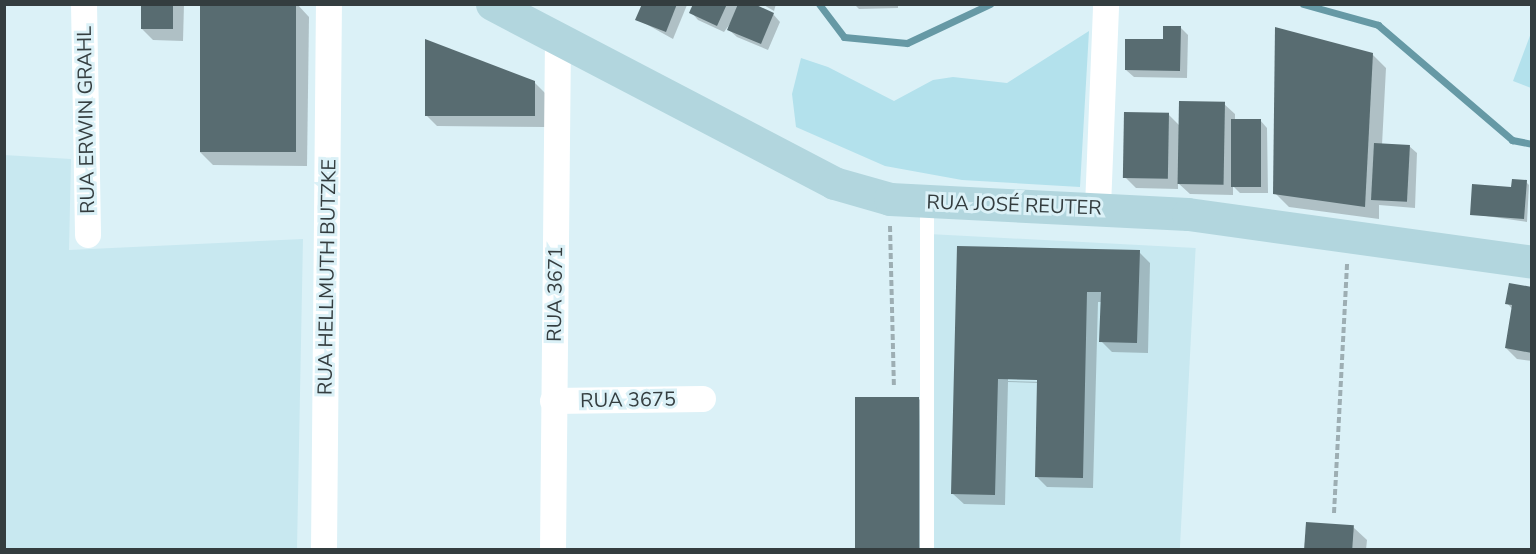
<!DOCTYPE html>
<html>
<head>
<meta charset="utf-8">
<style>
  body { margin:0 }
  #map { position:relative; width:1536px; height:554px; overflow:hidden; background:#dbf1f7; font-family:"Nunito Sans",sans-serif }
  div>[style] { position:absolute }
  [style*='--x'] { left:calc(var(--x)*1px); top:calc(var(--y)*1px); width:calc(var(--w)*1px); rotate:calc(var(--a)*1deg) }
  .built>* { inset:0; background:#c8e8f0; transform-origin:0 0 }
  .green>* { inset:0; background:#b3e1ec }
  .shadow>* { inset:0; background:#0003 }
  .stream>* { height:7px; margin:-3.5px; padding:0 3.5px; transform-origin:3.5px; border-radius:3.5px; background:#6699a5 }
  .building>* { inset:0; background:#586c71; transform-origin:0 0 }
  .path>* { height:4px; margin-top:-2px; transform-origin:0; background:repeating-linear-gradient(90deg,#9daeb3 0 6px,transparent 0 9px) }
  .service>* { height:14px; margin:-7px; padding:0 7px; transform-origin:7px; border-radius:7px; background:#fff }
  .minor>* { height:26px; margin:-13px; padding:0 13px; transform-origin:13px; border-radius:13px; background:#fff }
  .secondary>* { height:33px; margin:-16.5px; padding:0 16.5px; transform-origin:16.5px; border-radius:16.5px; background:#b2d6de }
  span { translate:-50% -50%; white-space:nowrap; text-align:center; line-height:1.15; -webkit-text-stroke:6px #dbf1f7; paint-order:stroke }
  .street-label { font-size:20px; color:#343d3f }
  .frame { position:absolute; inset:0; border:6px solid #343d3f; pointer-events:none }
</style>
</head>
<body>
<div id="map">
  <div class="built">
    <div style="clip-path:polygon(4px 155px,71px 159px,69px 250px,303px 239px,297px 549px,5px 549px)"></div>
    <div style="left:929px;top:234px;width:267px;height:315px;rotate:3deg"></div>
  </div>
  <div class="green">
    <div style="clip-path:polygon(1089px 31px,1080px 187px,962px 180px,885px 166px,796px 127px,792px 94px,801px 58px,828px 67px,894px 101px,933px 80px,953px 77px,1007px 83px)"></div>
    <div style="clip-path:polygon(1531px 33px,1531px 88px,1513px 81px)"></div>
  </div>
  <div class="shadow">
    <div style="clip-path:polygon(143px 4px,184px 4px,183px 41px,153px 40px,142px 29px)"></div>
    <div style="clip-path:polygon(202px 4px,297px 4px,309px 17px,307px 166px,213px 165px,200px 152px)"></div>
    <div style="clip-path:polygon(643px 4px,687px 5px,673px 39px,637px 19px)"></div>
    <div style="clip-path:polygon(695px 4px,739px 4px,773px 14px,780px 22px,768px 50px,737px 37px,729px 30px,735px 17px,724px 32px,698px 20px,691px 12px)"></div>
    <div style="clip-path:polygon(762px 4px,776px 4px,774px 11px)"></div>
    <div style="clip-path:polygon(854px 4px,898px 4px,898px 8px,859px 9px)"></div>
    <div style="clip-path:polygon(1181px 28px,1188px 35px,1187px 78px,1134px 77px,1126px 70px)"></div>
    <div style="clip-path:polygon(1372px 54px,1386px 68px,1382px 145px,1409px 146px,1417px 153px,1415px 208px,1379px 205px,1379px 219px,1289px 207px,1275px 193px)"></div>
    <div style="clip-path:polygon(534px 82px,545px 93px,545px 127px,437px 126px,426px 115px)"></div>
    <div style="clip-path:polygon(1224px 104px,1235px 114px,1235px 120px,1260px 120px,1267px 128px,1268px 193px,1240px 193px,1233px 186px,1233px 195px,1190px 194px,1178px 183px,1178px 189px,1136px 188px,1125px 177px,1168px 114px,1180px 126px)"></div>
    <div style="clip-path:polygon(1526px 182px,1529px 185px,1527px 222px,1472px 214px)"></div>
    <div style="clip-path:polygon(evenodd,959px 248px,1139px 252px,1150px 263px,1148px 353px,1112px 352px,1101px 341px,1102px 302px,1098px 302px,1093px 488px,1047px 487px,1036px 476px,1039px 383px,1008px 382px,1005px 505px,964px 504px,953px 494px,959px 248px,1008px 378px,1045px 379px,1045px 382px,1008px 381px,1008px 378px)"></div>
    <div style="clip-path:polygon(1532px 289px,1532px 361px,1517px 359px,1506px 348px,1513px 310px,1507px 303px)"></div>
    <div style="clip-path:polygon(919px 399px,932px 412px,932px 550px,856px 550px)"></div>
    <div style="clip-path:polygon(1353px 527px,1367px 540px,1366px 550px,1305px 550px)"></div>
  </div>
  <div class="stream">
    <div style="--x:819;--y:4;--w:41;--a:52.9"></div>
    <div style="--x:844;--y:37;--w:63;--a:5.4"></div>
    <div style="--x:907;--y:43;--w:92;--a:-25.2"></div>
    <div style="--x:1303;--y:4;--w:78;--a:15.6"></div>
    <div style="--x:1378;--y:25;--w:177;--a:40.6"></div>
    <div style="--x:1512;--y:140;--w:20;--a:11"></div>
  </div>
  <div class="building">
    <div style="left:141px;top:4px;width:32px;height:25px"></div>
    <div style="left:200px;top:4px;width:96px;height:148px"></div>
    <div style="clip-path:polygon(642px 4px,677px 4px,666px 32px,635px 20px)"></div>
    <div style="clip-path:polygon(693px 4px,727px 4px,717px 26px,689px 13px)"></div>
    <div style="clip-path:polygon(738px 4px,754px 4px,774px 13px,761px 44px,727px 30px)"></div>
    <div style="clip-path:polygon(1163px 26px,1181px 26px,1180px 71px,1125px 70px,1125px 39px,1163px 39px)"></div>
    <div style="clip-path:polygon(1275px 27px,1373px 53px,1365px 207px,1273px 194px)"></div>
    <div style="clip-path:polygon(425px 39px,535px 81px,535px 116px,425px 116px)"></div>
    <div style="left:1179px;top:101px;width:46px;height:83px;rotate:1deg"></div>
    <div style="left:1124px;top:112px;width:45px;height:66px;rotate:1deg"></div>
    <div style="left:1231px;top:119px;width:30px;height:68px"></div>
    <div style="left:1374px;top:143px;width:36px;height:57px;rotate:3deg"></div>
    <div style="clip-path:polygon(1512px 179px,1527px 180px,1524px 219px,1470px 215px,1472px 184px,1511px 187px)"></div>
    <div style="clip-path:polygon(957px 246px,1140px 250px,1137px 343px,1099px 342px,1101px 292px,1087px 292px,1083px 478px,1035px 477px,1037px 380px,998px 379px,995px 495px,951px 494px)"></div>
    <div style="clip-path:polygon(1509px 283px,1532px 287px,1532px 353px,1505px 348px,1512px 305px,1505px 304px)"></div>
    <div style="left:855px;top:397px;width:64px;height:153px"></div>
    <div style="left:1306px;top:522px;width:48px;height:28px;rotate:4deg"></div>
  </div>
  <div class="path">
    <div style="--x:890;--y:226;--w:161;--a:88.6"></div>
    <div style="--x:1334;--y:513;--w:251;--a:-87"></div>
  </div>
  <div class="service">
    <div style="--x:927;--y:202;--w:348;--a:90"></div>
  </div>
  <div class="minor">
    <div style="--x:84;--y:4;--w:231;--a:89"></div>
    <div style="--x:1098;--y:207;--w:203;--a:-87.7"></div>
    <div style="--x:553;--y:401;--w:150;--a:-0.8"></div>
    <div style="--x:324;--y:550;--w:546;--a:-89.48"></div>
    <div style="--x:553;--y:550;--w:511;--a:-89.44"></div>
  </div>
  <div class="secondary">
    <div style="--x:492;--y:4;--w:386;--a:27.6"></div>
    <div style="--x:834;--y:183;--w:58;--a:15.9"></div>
    <div style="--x:890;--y:199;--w:298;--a:2.9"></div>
    <div style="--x:1188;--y:214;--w:347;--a:7.9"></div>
  </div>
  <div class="street-label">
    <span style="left:86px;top:120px;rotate:-91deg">RUA ERWIN GRAHL</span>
    <span style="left:1014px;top:205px;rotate:2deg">RUA JOSÉ REUTER</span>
    <span style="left:327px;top:277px;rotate:-89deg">RUA HELLMUTH BUTZKE</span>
    <span style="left:555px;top:294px;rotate:-89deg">RUA 3671</span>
    <span style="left:628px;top:400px;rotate:-1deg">RUA 3675</span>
  </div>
  <div class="frame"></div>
</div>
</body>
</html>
